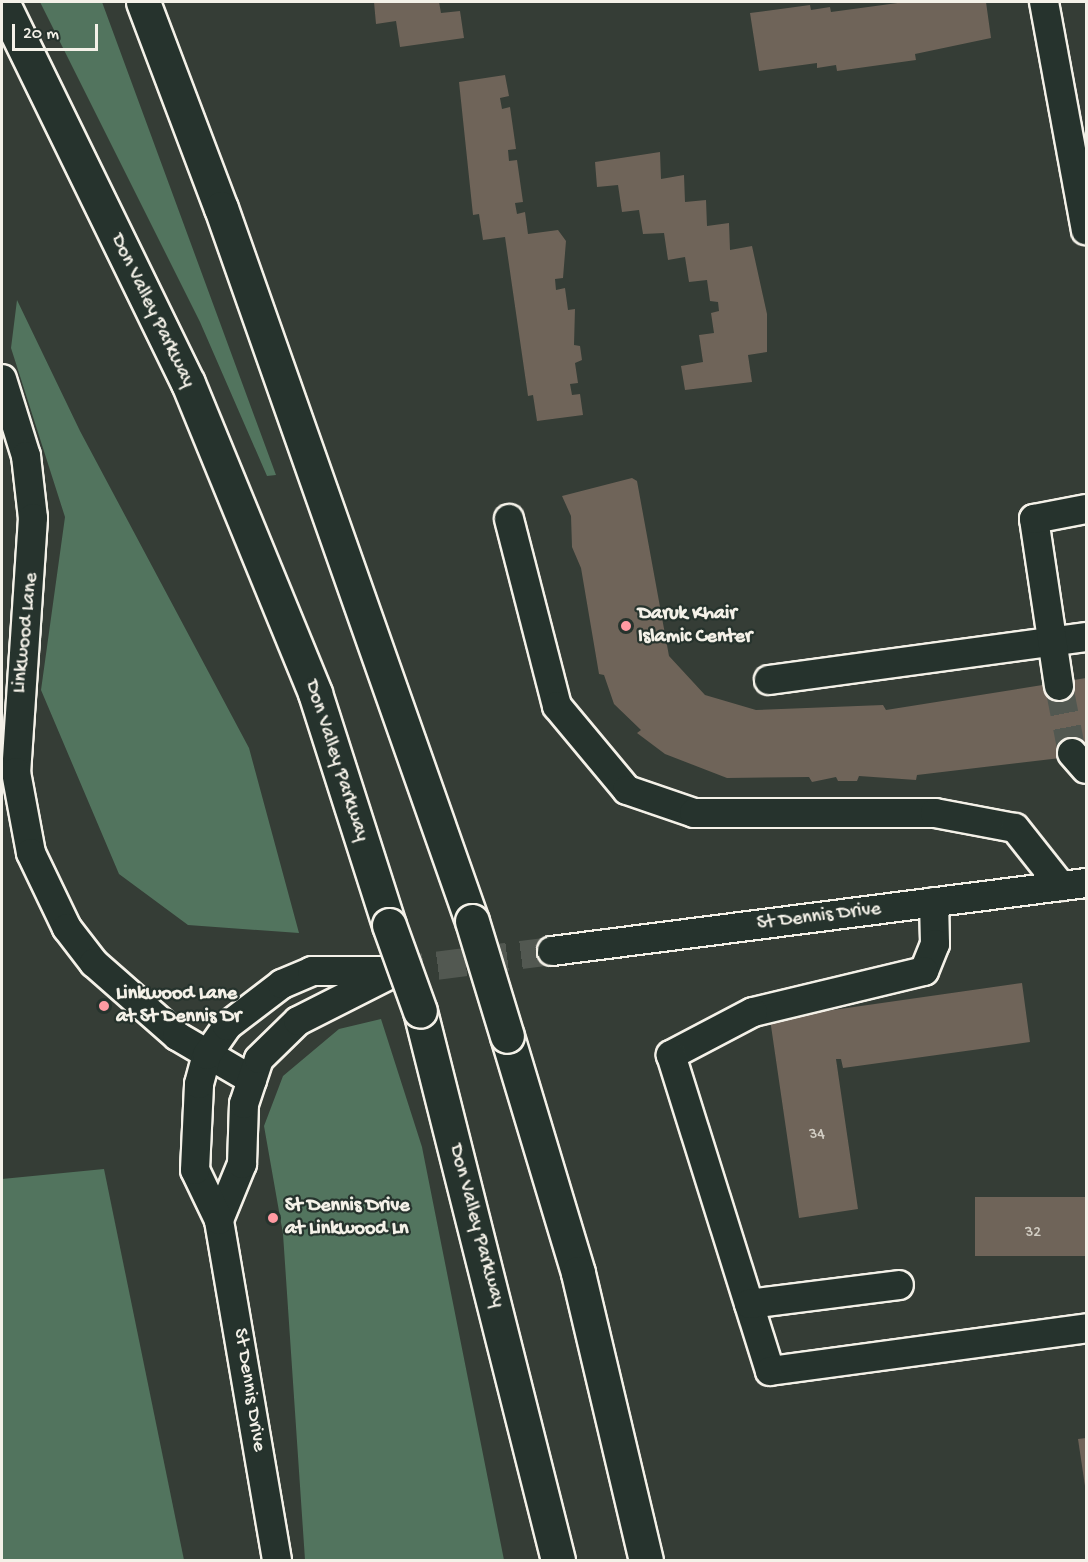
<!DOCTYPE html>
<html>
<head>
<meta charset="utf-8">
<style>
  body { margin:0 }
  #map { position:relative; width:1088px; height:1562px; overflow:hidden; background:#353d36; font-family:"Gochi Hand",sans-serif }
  div>[style] { position:absolute }
  [style*='--x'] { left:calc(var(--x)*1px); top:calc(var(--y)*1px); width:calc(var(--w)*1px); rotate:calc(var(--a)*1deg) }
  .green>* { inset:0; background:#52745e }
  .building>* { inset:0; background:#6f6459; transform-origin:0 0 }
  .minor-tunnel>* { height:28px; margin-top:-14px; transform-origin:0; background:repeating-linear-gradient(90deg,#525851 0 28px,transparent 0 42px) }
  .roads { filter:drop-shadow(2px 0 #f4f1e8) drop-shadow(-2px 0 #f4f1e8) drop-shadow(0 2px #f4f1e8) drop-shadow(0 -2px #f4f1e8) }
  .minor>* { height:28px; margin:-14px; padding:0 14px; transform-origin:14px; border-radius:14px; background:#26332d }
  .highway>* { height:33px; margin:-16.5px; padding:0 16.5px; transform-origin:16.5px; border-radius:16.5px; background:#26332d }
  .bridges { filter:drop-shadow(2px 0 #f4f1e8) drop-shadow(-2px 0 #f4f1e8) drop-shadow(0 2px #f4f1e8) drop-shadow(0 -2px #f4f1e8) }
  .highway-bridge>* { height:33px; margin:-16.5px; padding:0 16.5px; transform-origin:16.5px; border-radius:16.5px; background:#26332d }
  .dots>* { width:16px; height:16px; translate:-50% -50%; box-sizing:border-box; border:3px solid #26332d; border-radius:50% }
  span { translate:-50% -50%; white-space:nowrap; text-align:center; line-height:1.15; -webkit-text-stroke:4.5px #26332d; paint-order:stroke }
  .number-label { font-size:16px; color:#d3cec4 }
  .number-label span { -webkit-text-stroke-width:0 }
  .street-label { font-size:20px; color:#f4f1e8 }
  .poi-label { font-size:20px; color:#f4f1e8; font-weight:700 }
  .left { translate:0 -50%; text-align:left }
  .frame { position:absolute; inset:0; border:3px solid #f4f1e8; pointer-events:none }
  .scale { position:absolute; left:12px; top:24px; width:86px; height:27px; box-sizing:border-box; border:3px solid #f4f1e8; border-top:0; padding-left:8px; font-size:18px; line-height:21px; white-space:nowrap; color:#f4f1e8; -webkit-text-stroke:4px #26332d; paint-order:stroke }
</style>
</head>
<body>
<div id="map">
  <div class="green">
    <div style="clip-path:polygon(40px 2px,102px 2px,276px 475px,267px 476px,200px 322px)"></div>
    <div style="clip-path:polygon(17px 300px,80px 431px,249px 748px,299px 933px,188px 925px,119px 874px,41px 690px,65px 517px,11px 348px)"></div>
    <div style="clip-path:polygon(381px 1019px,422px 1147px,504px 1560px,305px 1560px,283px 1234px,264px 1126px,283px 1076px,339px 1029px)"></div>
    <div style="clip-path:polygon(104px 1169px,184px 1560px,2px 1560px,2px 1179px)"></div>
  </div>
  <div class="building">
    <div style="clip-path:polygon(439px 2px,441px 13px,460px 11px,464px 38px,400px 47px,396px 21px,376px 24px,374px 2px)"></div>
    <div style="clip-path:polygon(905px 2px,986px 2px,991px 38px,915px 54px,916px 60px,837px 71px,836px 65px,817px 68px,817px 63px,759px 71px,750px 13px,810px 5px,811px 10px,830px 7px,831px 12px)"></div>
    <div style="clip-path:polygon(505px 75px,509px 96px,500px 98px,502px 109px,510px 107px,516px 149px,508px 150px,509px 161px,517px 160px,523px 202px,515px 203px,517px 214px,525px 212px,528px 234px,558px 230px,566px 241px,563px 278px,555px 279px,556px 290px,565px 288px,568px 310px,575px 309px,574px 345px,580px 346px,582px 360px,575px 363px,578px 383px,570px 384px,572px 395px,580px 394px,583px 415px,537px 421px,533px 395px,528px 396px,505px 237px,483px 240px,479px 214px,473px 215px,459px 82px)"></div>
    <div style="clip-path:polygon(660px 152px,661px 179px,684px 175px,685px 202px,706px 200px,707px 226px,729px 223px,730px 250px,752px 246px,767px 314px,767px 352px,748px 355px,752px 382px,685px 390px,681px 366px,703px 362px,699px 335px,714px 333px,711px 313px,719px 311px,718px 302px,710px 301px,707px 280px,689px 282px,685px 257px,668px 260px,664px 233px,643px 234px,639px 210px,622px 212px,618px 185px,597px 187px,595px 162px)"></div>
    <div style="clip-path:polygon(632px 478px,637px 481px,669px 656px,705px 695px,756px 710px,883px 705px,886px 710px,1086px 678px,1086px 755px,917px 775px,916px 780px,859px 776px,857px 781px,838px 781px,836px 777px,812px 782px,809px 777px,727px 778px,665px 754px,637px 733px,641px 730px,614px 704px,604px 675px,599px 674px,581px 568px,572px 547px,571px 516px,562px 496px)"></div>
    <div style="clip-path:polygon(1022px 983px,1030px 1042px,843px 1068px,841px 1059px,836px 1059px,858px 1209px,799px 1218px,770px 1019px)"></div>
    <div style="left:1086px;top:1197px;width:59px;height:111px;rotate:90deg"></div>
    <div style="clip-path:polygon(1086px 1438px,1086px 1486px,1085px 1486px,1078px 1439px)"></div>
  </div>
  <div class="minor-tunnel">
    <div style="--x:1059;--y:686;--w:68;--a:79"></div>
    <div style="--x:396;--y:971;--w:157;--a:-7.3"></div>
  </div>
  <div class="roads">
    <div class="minor">
      <div style="--x:1044;--y:2;--w:232;--a:79.6"></div>
      <div style="--x:2;--y:379;--w:81;--a:72.7"></div>
      <div style="--x:26;--y:456;--w:62;--a:83.6"></div>
      <div style="--x:33;--y:518;--w:255;--a:93.8"></div>
      <div style="--x:16;--y:772;--w:82;--a:79.5"></div>
      <div style="--x:31;--y:853;--w:83;--a:64.4"></div>
      <div style="--x:67;--y:928;--w:44;--a:52.4"></div>
      <div style="--x:94;--y:963;--w:111;--a:41.3"></div>
      <div style="--x:177;--y:1036;--w:87;--a:30.4"></div>
      <div style="--x:509;--y:519;--w:193;--a:75.6"></div>
      <div style="--x:557;--y:706;--w:109;--a:50.2"></div>
      <div style="--x:627;--y:790;--w:71;--a:18.9"></div>
      <div style="--x:694;--y:813;--w:241;--a:0"></div>
      <div style="--x:935;--y:813;--w:81;--a:10.6"></div>
      <div style="--x:1015;--y:828;--w:74;--a:51.6"></div>
      <div style="--x:769;--y:680;--w:320;--a:-7.7"></div>
      <div style="--x:1059;--y:686;--w:169;--a:-98.5"></div>
      <div style="--x:1034;--y:519;--w:53;--a:-10.9"></div>
      <div style="--x:1072;--y:753;--w:21;--a:49"></div>
      <div style="--x:934;--y:902;--w:42;--a:88.6"></div>
      <div style="--x:935;--y:944;--w:29;--a:112"></div>
      <div style="--x:924;--y:971;--w:176;--a:166.5"></div>
      <div style="--x:753;--y:1012;--w:93;--a:152.3"></div>
      <div style="--x:671;--y:1055;--w:331;--a:72.6"></div>
      <div style="--x:770;--y:1371;--w:319;--a:-7.7"></div>
      <div style="--x:552;--y:951;--w:538;--a:-7.26"></div>
      <div style="--x:219;--y:1220;--w:61;--a:-67.7"></div>
      <div style="--x:242;--y:1164;--w:60;--a:-88.1"></div>
      <div style="--x:244;--y:1104;--w:47;--a:-71.6"></div>
      <div style="--x:259;--y:1059;--w:54;--a:-44.3"></div>
      <div style="--x:298;--y:1021;--w:104;--a:-26.8"></div>
      <div style="--x:749;--y:1304;--w:151;--a:-7.2"></div>
      <div style="--x:277;--y:1560;--w:345;--a:-99.7"></div>
      <div style="--x:219;--y:1220;--w:55;--a:-115.6"></div>
      <div style="--x:195;--y:1170;--w:86;--a:-87.3"></div>
      <div style="--x:199;--y:1084;--w:30;--a:-75"></div>
      <div style="--x:207;--y:1055;--w:35;--a:-55"></div>
      <div style="--x:227;--y:1026;--w:69;--a:-37.4"></div>
      <div style="--x:282;--y:984;--w:33;--a:-23"></div>
      <div style="--x:312;--y:971;--w:84;--a:0"></div>
    </div>
    <div class="highway">
      <div style="--x:2;--y:2;--w:424;--a:64"></div>
      <div style="--x:188;--y:383;--w:335;--a:67.7"></div>
      <div style="--x:315;--y:693;--w:244;--a:72.3"></div>
      <div style="--x:143;--y:2;--w:220;--a:69.3"></div>
      <div style="--x:221;--y:208;--w:756;--a:70.61"></div>
      <div style="--x:420;--y:1011;--w:566;--a:75.89"></div>
      <div style="--x:507;--y:1036;--w:247;--a:73.3"></div>
      <div style="--x:578;--y:1273;--w:295;--a:76.7"></div>
    </div>
  </div>
  <div class="bridges">
    <div class="highway-bridge">
      <div style="--x:472;--y:921;--w:120;--a:73.1"></div>
      <div style="--x:389;--y:925;--w:91;--a:70.2"></div>
    </div>
  </div>
  <div class="dots">
    <div style="left:626px;top:626px;background:#ff9aa2"></div>
    <div style="left:104px;top:1006px;background:#ff9aa2"></div>
    <div style="left:273px;top:1218px;background:#ff9aa2"></div>
  </div>
  <div class="number-label">
    <span style="left:817px;top:1136px">34</span>
    <span style="left:1033px;top:1234px">32</span>
  </div>
  <div class="street-label">
    <span style="left:152px;top:311px;rotate:64deg">Don Valley Parkway</span>
    <span style="left:26px;top:633px;rotate:-84deg">Linkwood Lane</span>
    <span style="left:336px;top:761px;rotate:72deg">Don Valley Parkway</span>
    <span style="left:819px;top:917px;rotate:-7deg">St Dennis Drive</span>
    <span style="left:476px;top:1226px;rotate:75deg">Don Valley Parkway</span>
    <span style="left:249px;top:1390px;rotate:81deg">St Dennis Drive</span>
  </div>
  <div class="poi-label">
    <span class="left" style="left:638px;top:626px">Daruk Khair<br>Islamic Center</span>
    <span class="left" style="left:116px;top:1006px">Linkwood Lane<br>at St Dennis Dr</span>
    <span class="left" style="left:285px;top:1218px">St Dennis Drive<br>at Linkwood Ln</span>
  </div>
  <div class="frame"></div>
  <div class="scale">20 m</div>
</div>
</body>
</html>
